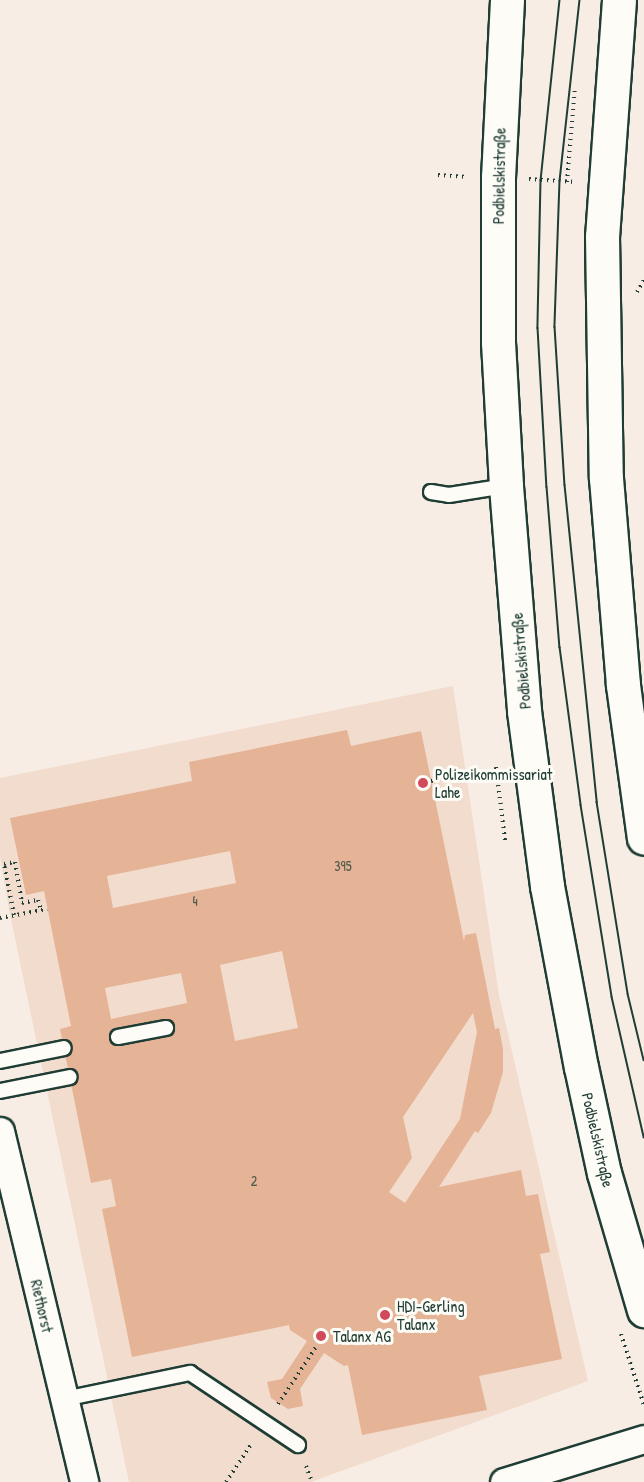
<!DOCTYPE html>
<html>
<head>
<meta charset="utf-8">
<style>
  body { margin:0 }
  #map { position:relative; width:644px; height:1482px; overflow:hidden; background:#f8ede4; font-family:"Patrick Hand",sans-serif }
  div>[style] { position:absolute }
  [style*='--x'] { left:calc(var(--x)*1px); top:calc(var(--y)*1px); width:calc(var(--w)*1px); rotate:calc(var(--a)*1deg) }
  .built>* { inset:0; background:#f2dccd }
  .building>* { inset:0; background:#e5b396 }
  .path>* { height:4px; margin-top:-2px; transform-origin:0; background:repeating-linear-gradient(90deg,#1f3d34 0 1.5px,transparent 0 6px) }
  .roads { filter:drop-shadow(2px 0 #1f3d34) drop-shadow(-2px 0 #1f3d34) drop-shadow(0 2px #1f3d34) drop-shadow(0 -2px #1f3d34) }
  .lane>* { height:14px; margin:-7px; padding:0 7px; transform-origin:7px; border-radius:7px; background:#fdfcf7 }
  .street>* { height:27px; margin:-13.5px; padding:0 13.5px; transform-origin:13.5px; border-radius:13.5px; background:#fdfcf7 }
  .secondary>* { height:33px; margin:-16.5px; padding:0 16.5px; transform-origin:16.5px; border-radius:16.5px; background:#fdfcf7 }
  .tram>* { height:1.5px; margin:-0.75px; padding:0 0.75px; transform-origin:0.75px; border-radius:0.75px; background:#1f3d34 }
  .dots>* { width:16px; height:16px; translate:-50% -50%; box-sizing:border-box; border:3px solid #fdfcf7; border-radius:50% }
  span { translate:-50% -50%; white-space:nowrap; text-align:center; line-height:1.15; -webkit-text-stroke:6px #fdfcf7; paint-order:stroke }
  .number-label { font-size:14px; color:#505a4c }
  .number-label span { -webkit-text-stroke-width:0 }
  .street-label { font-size:16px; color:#1f3d34 }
  .poi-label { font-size:16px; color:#1f3d34 }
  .left { translate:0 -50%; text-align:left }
</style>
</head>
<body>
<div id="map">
  <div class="built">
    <div style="clip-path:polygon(453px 686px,499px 995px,588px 1381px,311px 1482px,129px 1482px,9px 910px,0 856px,0 778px)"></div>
  </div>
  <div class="building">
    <div style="clip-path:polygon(evenodd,347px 730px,351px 746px,421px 731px,464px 941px,465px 935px,476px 933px,495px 1029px,499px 1028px,503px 1049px,503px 1072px,491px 1113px,478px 1133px,475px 1131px,439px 1187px,521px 1170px,526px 1196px,538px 1194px,550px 1252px,540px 1254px,562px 1359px,479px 1376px,487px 1410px,362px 1435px,348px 1365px,344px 1366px,324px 1353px,300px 1389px,303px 1406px,288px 1409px,271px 1398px,267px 1382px,282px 1379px,307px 1341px,290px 1330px,289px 1325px,132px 1357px,102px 1209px,116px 1206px,111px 1179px,91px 1183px,60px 1029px,71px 1026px,44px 891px,26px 895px,10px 818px,192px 781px,189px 762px,347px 730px,230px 851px,236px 883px,113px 908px,107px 876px,230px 851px,347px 730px,282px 951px,298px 1028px,235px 1041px,220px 965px,282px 951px,347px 730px,181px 973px,187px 1003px,111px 1019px,105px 988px,181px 973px,347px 730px,473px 1013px,477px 1032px,460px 1119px,405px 1203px,389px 1192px,412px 1158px,403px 1117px,473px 1013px)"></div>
  </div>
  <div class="path">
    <div style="--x:438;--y:175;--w:30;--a:4"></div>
    <div style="--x:529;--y:179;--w:46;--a:3.7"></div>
    <div style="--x:567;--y:182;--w:96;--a:-85.2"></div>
    <div style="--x:637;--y:292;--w:14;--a:-60"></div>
    <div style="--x:496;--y:767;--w:74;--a:83"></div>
    <div style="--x:431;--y:781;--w:40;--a:-12"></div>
    <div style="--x:14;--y:915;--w:52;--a:-101.1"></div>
    <div style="--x:4;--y:864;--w:11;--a:-10"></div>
    <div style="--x:15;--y:862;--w:42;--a:80.3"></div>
    <div style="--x:22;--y:903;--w:16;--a:-11"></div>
    <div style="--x:38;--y:900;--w:10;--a:73"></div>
    <div style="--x:0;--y:918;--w:48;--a:-10.8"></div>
    <div style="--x:621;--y:1334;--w:75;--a:72.1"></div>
    <div style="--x:278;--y:1404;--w:69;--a:-56.3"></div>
    <div style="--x:306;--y:1466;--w:17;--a:69"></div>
    <div style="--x:226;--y:1482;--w:47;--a:-56.3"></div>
  </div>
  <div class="roads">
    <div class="lane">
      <div style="--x:431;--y:492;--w:18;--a:9"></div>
      <div style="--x:449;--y:495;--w:58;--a:-9"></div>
      <div style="--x:118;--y:1037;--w:49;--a:-10.6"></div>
      <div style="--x:0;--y:1061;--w:65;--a:-11.5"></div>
      <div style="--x:0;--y:1091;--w:71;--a:-11.3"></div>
      <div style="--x:64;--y:1399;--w:129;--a:-11.7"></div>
      <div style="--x:190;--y:1373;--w:130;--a:33.7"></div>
    </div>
    <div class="street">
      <div style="--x:0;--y:1131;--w:361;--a:76.5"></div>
      <div style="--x:504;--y:1482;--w:146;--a:-17.1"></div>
    </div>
    <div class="secondary">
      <div style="--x:507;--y:0;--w:177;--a:92.9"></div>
      <div style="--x:498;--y:177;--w:165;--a:90"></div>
      <div style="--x:498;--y:342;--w:144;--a:86.8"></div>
      <div style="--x:506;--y:486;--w:226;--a:85.4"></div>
      <div style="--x:524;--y:711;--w:177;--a:82.5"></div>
      <div style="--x:547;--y:886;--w:184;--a:79.4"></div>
      <div style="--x:581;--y:1067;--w:108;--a:77.8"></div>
      <div style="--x:604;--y:1173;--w:143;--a:73.7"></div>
      <div style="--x:619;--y:0;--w:237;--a:94.1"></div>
      <div style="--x:602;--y:236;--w:242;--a:89.1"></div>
      <div style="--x:606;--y:478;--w:208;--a:85.3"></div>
      <div style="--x:623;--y:685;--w:154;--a:82.2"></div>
    </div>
  </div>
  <div class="tram">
    <div style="--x:560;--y:0;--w:181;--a:96"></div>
    <div style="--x:541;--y:180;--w:148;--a:91.2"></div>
    <div style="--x:538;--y:328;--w:159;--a:86.8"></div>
    <div style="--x:547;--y:487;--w:161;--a:85.4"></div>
    <div style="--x:560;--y:647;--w:159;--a:82.4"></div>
    <div style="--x:581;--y:805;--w:194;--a:80.8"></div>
    <div style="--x:612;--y:997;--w:144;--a:77.1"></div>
    <div style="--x:580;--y:0;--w:182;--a:96.3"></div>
    <div style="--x:560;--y:181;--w:146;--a:92"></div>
    <div style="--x:555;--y:327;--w:158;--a:86.4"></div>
    <div style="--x:565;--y:485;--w:319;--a:84.2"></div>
    <div style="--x:597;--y:802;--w:194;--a:80.8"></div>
    <div style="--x:628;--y:994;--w:68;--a:76.4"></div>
  </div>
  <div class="dots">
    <div style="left:423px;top:783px;background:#d1495b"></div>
    <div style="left:385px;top:1315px;background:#d1495b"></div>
    <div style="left:321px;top:1336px;background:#d1495b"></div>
  </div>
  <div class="number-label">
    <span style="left:343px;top:866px">395</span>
    <span style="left:195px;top:901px">4</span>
    <span style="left:254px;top:1181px">2</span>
  </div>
  <div class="street-label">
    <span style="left:499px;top:176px;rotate:-89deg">Podbielskistraße</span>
    <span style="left:521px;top:661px;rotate:-95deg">Podbielskistraße</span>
    <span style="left:598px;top:1140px;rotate:77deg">Podbielskistraße</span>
    <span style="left:42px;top:1306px;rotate:77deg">Riethorst</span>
  </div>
  <div class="poi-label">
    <span class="left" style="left:435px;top:783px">Polizeikommissariat<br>Lahe</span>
    <span class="left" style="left:397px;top:1315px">HDI-Gerling<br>Talanx</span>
    <span class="left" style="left:333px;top:1336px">Talanx AG</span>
  </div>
</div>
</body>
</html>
